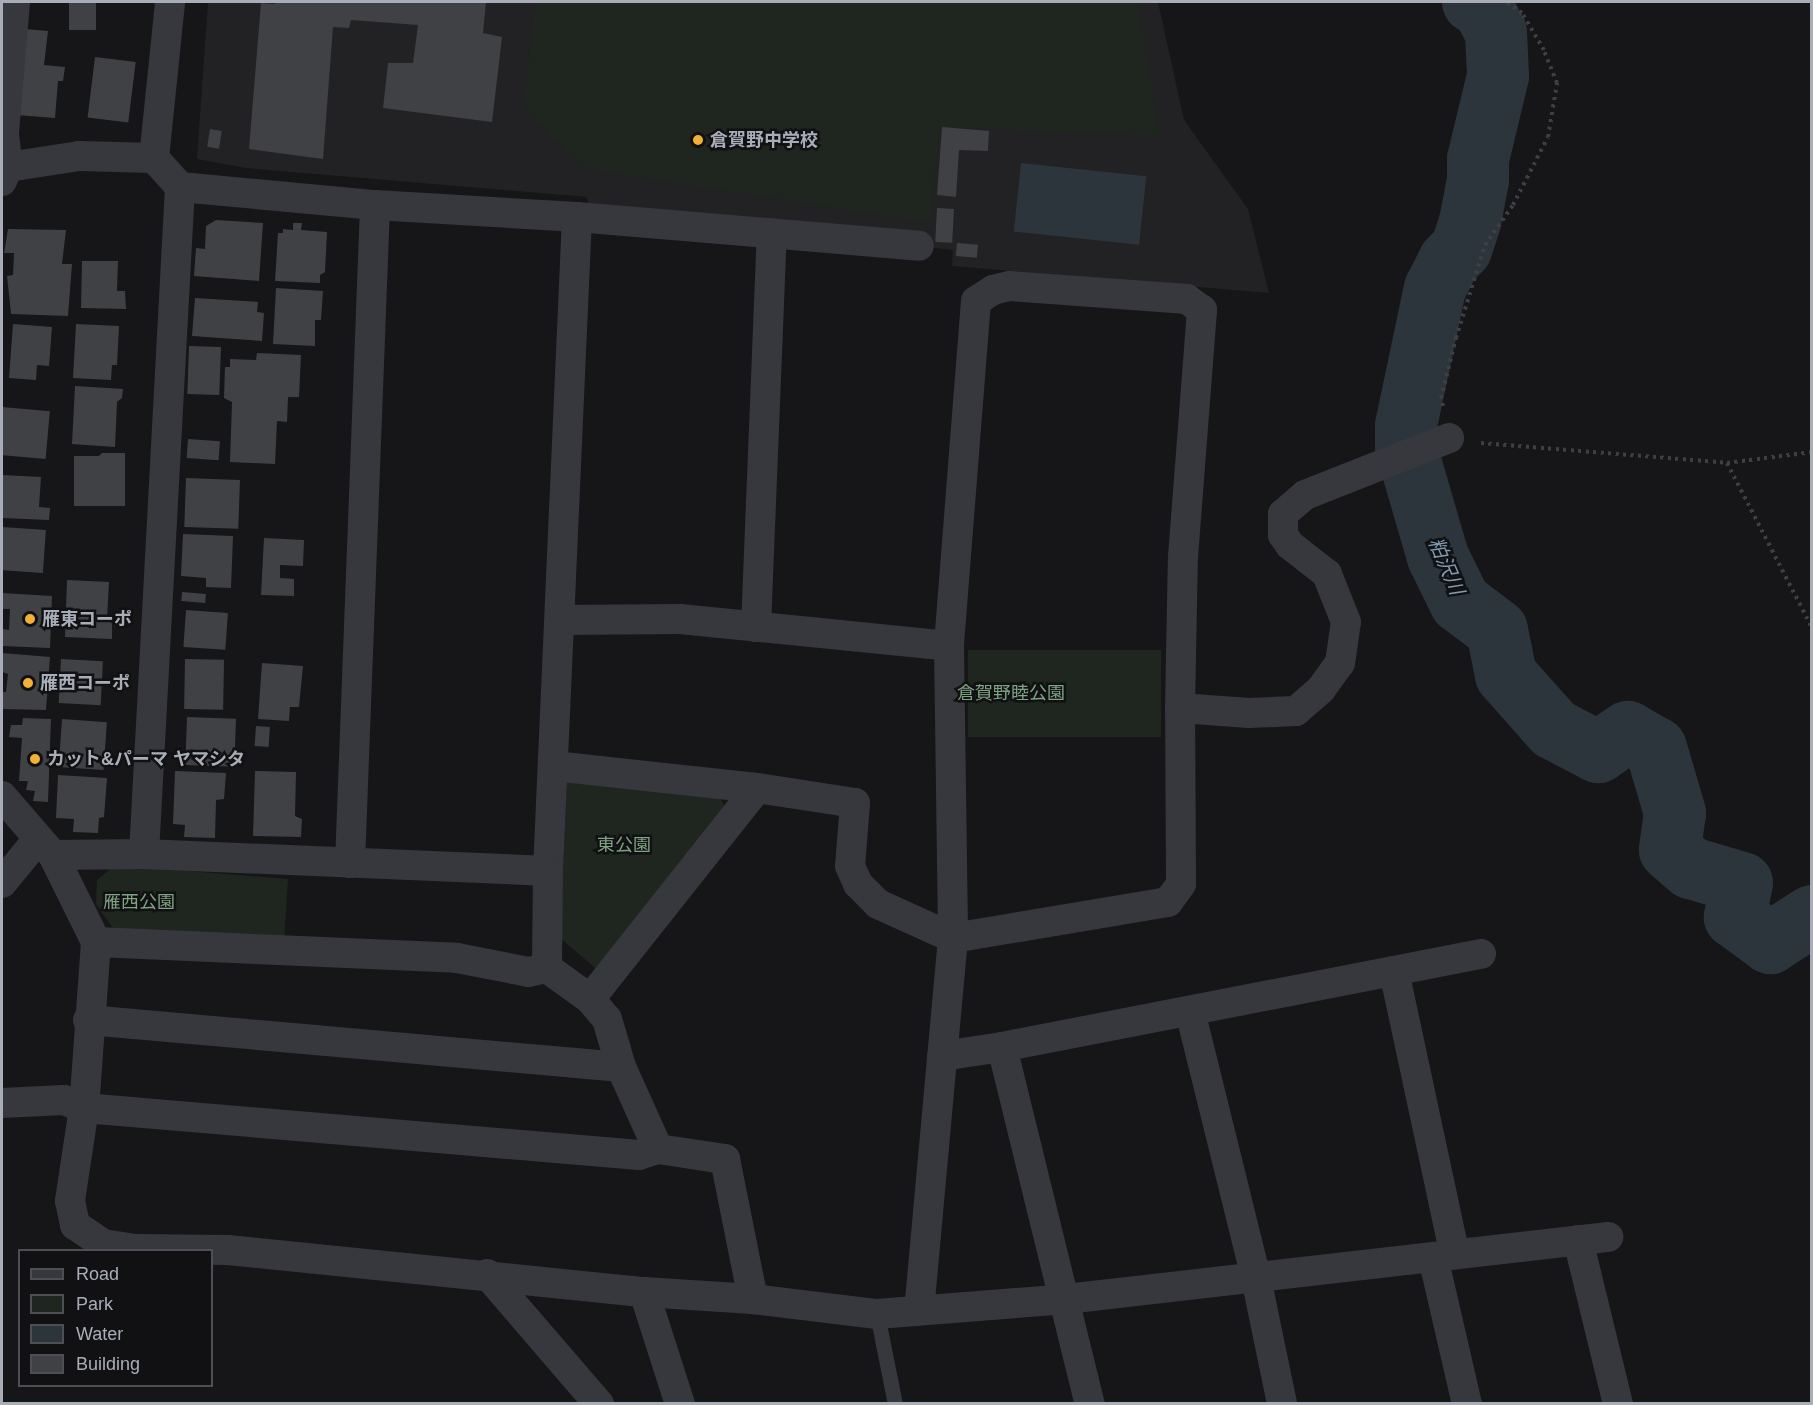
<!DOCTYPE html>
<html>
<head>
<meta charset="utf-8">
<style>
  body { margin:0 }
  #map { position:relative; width:1813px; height:1405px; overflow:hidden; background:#161618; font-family:Arial,"Noto Sans JP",sans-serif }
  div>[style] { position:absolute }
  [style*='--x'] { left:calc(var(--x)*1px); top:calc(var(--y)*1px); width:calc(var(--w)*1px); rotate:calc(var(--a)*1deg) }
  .built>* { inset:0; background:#222225 }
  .green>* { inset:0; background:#1e261f; transform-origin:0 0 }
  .water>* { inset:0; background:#2c353c; transform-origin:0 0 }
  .river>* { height:62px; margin:-31px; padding:0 31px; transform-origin:31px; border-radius:31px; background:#2c353c }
  .building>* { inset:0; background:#404145; transform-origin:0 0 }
  .path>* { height:4px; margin-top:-2px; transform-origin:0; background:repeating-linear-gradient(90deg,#3d3f44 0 3px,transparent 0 7.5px) }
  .service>* { height:15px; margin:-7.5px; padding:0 7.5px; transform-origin:7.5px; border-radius:7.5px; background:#37383d }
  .minor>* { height:30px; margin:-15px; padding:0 15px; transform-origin:15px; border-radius:15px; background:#37383d }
  .dots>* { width:16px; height:16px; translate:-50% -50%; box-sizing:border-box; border:3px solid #111113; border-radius:50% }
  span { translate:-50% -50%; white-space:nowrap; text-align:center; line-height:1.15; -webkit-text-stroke:5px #111113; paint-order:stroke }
  .poi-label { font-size:18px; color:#a8adb8; font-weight:700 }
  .left { translate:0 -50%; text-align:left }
  .park-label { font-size:18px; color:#7fa381 }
  .water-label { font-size:20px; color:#7f9bb3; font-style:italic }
  .frame { position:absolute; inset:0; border:3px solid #a8adb8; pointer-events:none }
  .legend { position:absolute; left:18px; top:1249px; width:195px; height:138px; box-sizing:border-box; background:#111113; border:2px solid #4d4f55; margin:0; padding:8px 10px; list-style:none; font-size:18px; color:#a8adb8 }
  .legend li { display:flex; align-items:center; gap:12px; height:30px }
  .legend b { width:30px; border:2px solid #4d4f55 }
</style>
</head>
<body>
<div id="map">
  <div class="built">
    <div style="clip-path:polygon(208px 2px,1158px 2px,1184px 120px,1248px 209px,1269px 293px,952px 266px,953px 250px,589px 210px,587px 197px,246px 168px,197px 159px)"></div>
  </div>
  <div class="green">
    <div style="clip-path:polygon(535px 2px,1138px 2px,1160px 136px,940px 127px,930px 223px,581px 168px,524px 107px)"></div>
    <div style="left:968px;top:650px;width:193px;height:87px"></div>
    <div style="clip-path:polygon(567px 778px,719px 796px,724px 805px,692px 855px,601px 973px,560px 938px)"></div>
    <div style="clip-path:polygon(115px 865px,288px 879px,284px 941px,119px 937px,96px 904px,97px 880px)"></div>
  </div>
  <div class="water">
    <div style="left:1021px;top:163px;width:126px;height:69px;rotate:6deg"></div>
  </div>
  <div class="river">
    <div style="--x:1473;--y:2;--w:12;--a:31"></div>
    <div style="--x:1483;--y:8;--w:27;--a:62"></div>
    <div style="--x:1496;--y:32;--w:44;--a:87.4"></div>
    <div style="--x:1498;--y:76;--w:85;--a:103.5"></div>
    <div style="--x:1478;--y:159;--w:21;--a:90"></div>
    <div style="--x:1478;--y:180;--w:43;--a:100.8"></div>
    <div style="--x:1470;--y:222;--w:28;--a:108"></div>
    <div style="--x:1461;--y:249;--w:17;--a:135"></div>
    <div style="--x:1449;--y:261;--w:30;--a:117"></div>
    <div style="--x:1435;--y:288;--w:141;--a:101.9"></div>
    <div style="--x:1406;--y:426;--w:21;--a:90"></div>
    <div style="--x:1406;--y:447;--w:115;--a:73.8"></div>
    <div style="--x:1438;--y:557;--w:50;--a:63.9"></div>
    <div style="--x:1460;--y:602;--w:46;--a:37.1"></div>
    <div style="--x:1497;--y:630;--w:46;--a:78.7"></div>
    <div style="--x:1506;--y:675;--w:72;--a:48.4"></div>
    <div style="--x:1554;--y:729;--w:50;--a:27.6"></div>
    <div style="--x:1598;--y:752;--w:36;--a:-34"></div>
    <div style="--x:1628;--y:732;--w:32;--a:30"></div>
    <div style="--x:1656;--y:748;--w:68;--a:73.7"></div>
    <div style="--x:1675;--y:813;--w:37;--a:98"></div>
    <div style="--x:1670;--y:850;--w:28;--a:41"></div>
    <div style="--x:1691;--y:868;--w:53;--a:16.4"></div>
    <div style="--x:1742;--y:883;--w:35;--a:102"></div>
    <div style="--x:1735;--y:917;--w:44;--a:36.6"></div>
    <div style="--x:1770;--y:943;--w:50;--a:-32.7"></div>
  </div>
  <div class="building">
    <div style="left:69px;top:2px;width:27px;height:28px"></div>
    <div style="clip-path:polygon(275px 2px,486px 2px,483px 33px,502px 37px,492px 122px,383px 108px,388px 63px,413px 63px,418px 25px,351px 20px,349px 28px,333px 27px,323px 159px,249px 149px,261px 3px,275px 4px)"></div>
    <div style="clip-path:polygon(25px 29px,48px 31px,44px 65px,65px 67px,63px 81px,58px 81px,55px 118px,17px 115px)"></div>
    <div style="left:95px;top:57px;width:41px;height:61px;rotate:7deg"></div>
    <div style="clip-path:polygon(942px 127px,989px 131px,988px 151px,959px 150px,956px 197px,937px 195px)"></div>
    <div style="left:210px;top:129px;width:12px;height:18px;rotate:9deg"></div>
    <div style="left:937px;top:208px;width:17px;height:34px;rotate:3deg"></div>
    <div style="clip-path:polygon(216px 220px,263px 223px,259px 281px,194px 276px,196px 248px,205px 249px,206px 226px)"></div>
    <div style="clip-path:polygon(293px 223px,302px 223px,301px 230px,327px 232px,325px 272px,320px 275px,320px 283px,275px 281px,278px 233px,283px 233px,283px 229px,293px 230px)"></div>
    <div style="clip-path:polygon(8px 229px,66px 230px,62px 264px,72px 264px,68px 316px,11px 314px,7px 276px,13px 275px,14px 253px,4px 253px)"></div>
    <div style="left:957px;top:243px;width:21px;height:13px;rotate:5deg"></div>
    <div style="clip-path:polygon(82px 261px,118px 261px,117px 291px,125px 291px,126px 309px,81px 308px)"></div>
    <div style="clip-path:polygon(276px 288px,323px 291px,321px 320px,315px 320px,315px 346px,273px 344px)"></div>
    <div style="clip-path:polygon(195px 298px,258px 302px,257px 312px,264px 313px,262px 341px,192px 336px)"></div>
    <div style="clip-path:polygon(13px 324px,52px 327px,49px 366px,37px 365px,36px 380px,9px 378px)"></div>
    <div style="clip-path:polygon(76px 324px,119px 326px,117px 365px,112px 365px,111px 380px,73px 378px)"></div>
    <div style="left:189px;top:346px;width:32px;height:48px;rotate:2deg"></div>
    <div style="clip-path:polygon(257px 353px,301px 355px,299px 397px,288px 397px,287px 422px,277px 421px,275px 464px,230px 462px,232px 402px,224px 398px,225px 367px,230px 367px,230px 359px,256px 360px)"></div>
    <div style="clip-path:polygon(75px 386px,123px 389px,122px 398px,117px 402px,115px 447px,72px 444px)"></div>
    <div style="left:2px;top:407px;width:48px;height:48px;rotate:5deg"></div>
    <div style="left:188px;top:439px;width:32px;height:19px;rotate:4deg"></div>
    <div style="clip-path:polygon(102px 453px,125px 453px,125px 506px,74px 506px,74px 456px,99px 456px)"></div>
    <div style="clip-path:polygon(2px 475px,41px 477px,39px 507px,50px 508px,49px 520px,2px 518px)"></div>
    <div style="left:186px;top:478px;width:54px;height:49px;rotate:2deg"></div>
    <div style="left:2px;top:527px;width:44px;height:43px;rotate:4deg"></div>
    <div style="clip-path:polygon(183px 534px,233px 536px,231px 588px,206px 587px,206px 578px,181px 576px)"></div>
    <div style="clip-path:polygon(264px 538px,304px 540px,303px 566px,280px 565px,280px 578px,294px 579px,294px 596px,261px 595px)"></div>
    <div style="clip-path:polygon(67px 580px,109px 582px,107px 619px,112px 621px,112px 639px,65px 637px)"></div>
    <div style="left:182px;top:592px;width:24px;height:9px;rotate:5deg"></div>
    <div style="clip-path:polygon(2px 593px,52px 596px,50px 648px,2px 646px,2px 629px,9px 630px,10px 609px,2px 609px)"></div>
    <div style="left:186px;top:610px;width:42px;height:37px;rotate:4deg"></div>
    <div style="clip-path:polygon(2px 653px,50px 657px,46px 710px,2px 709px,2px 692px,6px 692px,8px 674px,2px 672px)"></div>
    <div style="left:61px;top:659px;width:42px;height:44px;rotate:3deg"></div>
    <div style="left:185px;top:659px;width:39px;height:50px;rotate:1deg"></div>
    <div style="clip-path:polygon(262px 663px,303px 666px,299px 707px,290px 707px,289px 721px,258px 719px)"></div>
    <div style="left:187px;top:717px;width:49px;height:48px;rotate:2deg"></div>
    <div style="clip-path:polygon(23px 718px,51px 719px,48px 802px,33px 801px,35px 791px,26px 790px,28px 781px,19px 781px,22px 738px,9px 737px,11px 725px,22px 725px)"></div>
    <div style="left:62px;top:719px;width:45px;height:48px;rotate:4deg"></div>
    <div style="left:256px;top:726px;width:14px;height:20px;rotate:4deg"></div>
    <div style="clip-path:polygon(175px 771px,226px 773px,224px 799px,216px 800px,215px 838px,184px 837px,185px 825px,173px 824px)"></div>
    <div style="clip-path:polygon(255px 771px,296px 772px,295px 816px,302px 819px,301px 837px,253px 836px)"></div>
    <div style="clip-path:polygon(58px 775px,107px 778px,104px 817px,99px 818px,98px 833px,73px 832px,74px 819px,56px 818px)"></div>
  </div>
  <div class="path">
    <div style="--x:1443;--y:406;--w:8;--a:-104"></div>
    <div style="--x:1441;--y:398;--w:62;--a:-76"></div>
    <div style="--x:1456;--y:338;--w:97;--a:-72.7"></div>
    <div style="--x:1485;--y:245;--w:49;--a:-55"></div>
    <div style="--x:1513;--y:205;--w:76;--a:-62.8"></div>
    <div style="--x:1548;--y:137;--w:55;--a:-80.5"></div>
    <div style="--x:1557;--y:83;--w:35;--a:-112"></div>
    <div style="--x:1544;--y:50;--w:43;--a:-120.7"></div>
    <div style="--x:1522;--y:13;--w:19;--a:-145"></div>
    <div style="--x:1481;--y:443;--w:247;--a:4.6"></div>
    <div style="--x:1727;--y:463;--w:86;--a:-7.4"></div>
    <div style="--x:1727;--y:463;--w:186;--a:62.7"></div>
  </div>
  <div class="service">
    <div style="--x:877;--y:1314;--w:92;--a:78.7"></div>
  </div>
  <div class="minor">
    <div style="--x:154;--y:158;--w:157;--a:-84.1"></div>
    <div style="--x:8;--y:167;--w:34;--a:-97"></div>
    <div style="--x:4;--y:133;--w:131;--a:-85.2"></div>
    <div style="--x:2;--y:181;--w:15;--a:-67"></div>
    <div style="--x:8;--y:167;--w:72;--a:-8.8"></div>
    <div style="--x:79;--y:156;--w:75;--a:1.5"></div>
    <div style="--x:154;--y:158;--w:39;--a:48"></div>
    <div style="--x:180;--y:187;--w:196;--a:5.3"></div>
    <div style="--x:375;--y:205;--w:202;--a:3.4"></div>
    <div style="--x:577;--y:217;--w:343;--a:4.8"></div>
    <div style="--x:577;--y:217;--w:655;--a:92.54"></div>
    <div style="--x:548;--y:871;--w:97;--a:90.6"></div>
    <div style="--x:547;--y:968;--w:53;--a:35.8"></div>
    <div style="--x:590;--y:999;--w:26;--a:50"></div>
    <div style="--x:607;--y:1019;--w:50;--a:73.7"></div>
    <div style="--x:621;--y:1067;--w:90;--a:65.7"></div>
    <div style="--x:658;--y:1149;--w:68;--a:8.5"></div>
    <div style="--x:725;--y:1159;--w:143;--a:78.7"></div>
    <div style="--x:560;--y:620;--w:120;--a:-0.5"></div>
    <div style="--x:680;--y:619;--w:270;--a:5.7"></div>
    <div style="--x:949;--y:646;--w:292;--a:89.2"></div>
    <div style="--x:953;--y:938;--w:374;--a:95.2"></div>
    <div style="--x:756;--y:627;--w:394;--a:-87.7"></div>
    <div style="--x:1180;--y:708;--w:69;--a:4.1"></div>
    <div style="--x:1249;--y:713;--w:47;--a:-2.4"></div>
    <div style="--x:1296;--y:711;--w:33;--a:-41"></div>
    <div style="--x:1321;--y:689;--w:32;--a:-54"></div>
    <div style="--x:1340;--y:663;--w:41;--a:-81.7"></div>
    <div style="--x:1346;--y:622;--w:52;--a:-111.6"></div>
    <div style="--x:1327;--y:574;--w:47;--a:-141.9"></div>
    <div style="--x:1290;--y:545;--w:12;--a:-125"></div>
    <div style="--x:1283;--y:535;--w:21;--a:-90"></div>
    <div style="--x:1283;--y:514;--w:29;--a:-41"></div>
    <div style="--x:1305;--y:495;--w:155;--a:-21.6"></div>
    <div style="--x:554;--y:766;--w:204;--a:6.2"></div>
    <div style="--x:757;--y:788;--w:99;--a:8.7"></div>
    <div style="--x:855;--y:803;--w:63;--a:94.5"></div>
    <div style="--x:850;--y:866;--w:20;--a:66"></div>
    <div style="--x:858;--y:884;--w:28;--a:45"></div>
    <div style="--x:878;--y:904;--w:82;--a:24.4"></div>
    <div style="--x:953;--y:938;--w:218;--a:-9.5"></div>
    <div style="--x:1168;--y:902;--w:22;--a:-54"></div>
    <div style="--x:1181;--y:884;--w:176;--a:-90.3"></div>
    <div style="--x:1180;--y:708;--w:151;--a:-88.9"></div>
    <div style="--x:1183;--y:557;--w:248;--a:-85.6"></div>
    <div style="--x:1202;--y:310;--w:19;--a:-144"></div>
    <div style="--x:1187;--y:299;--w:178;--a:-175.8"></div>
    <div style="--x:1009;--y:286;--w:16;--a:166"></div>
    <div style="--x:993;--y:290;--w:20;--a:147"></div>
    <div style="--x:976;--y:301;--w:346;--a:94.5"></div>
    <div style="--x:2;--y:796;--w:78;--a:49.2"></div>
    <div style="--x:53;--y:855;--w:97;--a:63.7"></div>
    <div style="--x:96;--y:942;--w:166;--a:94.1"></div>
    <div style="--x:84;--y:1108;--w:94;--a:98.6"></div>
    <div style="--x:70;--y:1201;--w:25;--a:78"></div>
    <div style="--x:75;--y:1225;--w:34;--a:34"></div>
    <div style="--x:103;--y:1244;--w:31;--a:9"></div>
    <div style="--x:134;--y:1249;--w:94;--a:0.6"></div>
    <div style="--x:228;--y:1250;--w:418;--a:5.8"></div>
    <div style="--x:644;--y:1292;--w:109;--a:3.7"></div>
    <div style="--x:753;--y:1299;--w:125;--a:6.9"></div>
    <div style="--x:877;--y:1314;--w:190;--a:-4.5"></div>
    <div style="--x:1066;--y:1299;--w:546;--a:-6.53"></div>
    <div style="--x:144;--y:854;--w:668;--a:-86.91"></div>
    <div style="--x:53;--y:855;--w:91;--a:-0.6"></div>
    <div style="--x:144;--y:854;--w:404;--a:2.4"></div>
    <div style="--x:350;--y:863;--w:658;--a:-87.82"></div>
    <div style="--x:2;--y:883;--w:57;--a:-50.7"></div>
    <div style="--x:96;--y:942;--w:361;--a:2.5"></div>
    <div style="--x:457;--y:958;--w:73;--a:11"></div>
    <div style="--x:529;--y:972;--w:18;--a:-13"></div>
    <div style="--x:1394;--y:971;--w:290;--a:77.9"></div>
    <div style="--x:590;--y:999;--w:269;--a:-51.6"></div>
    <div style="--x:1190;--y:1011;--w:275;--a:76.1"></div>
    <div style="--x:1256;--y:1278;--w:129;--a:78.3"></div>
    <div style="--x:88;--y:1020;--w:535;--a:5.04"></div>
    <div style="--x:1002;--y:1047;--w:368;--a:76.2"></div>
    <div style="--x:942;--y:1056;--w:61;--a:-8.5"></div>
    <div style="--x:1002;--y:1047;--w:488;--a:-11"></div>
    <div style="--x:2;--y:1103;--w:62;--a:-2.8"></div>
    <div style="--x:64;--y:1100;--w:22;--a:22"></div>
    <div style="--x:84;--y:1108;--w:557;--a:4.84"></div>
    <div style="--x:639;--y:1155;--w:20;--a:-18"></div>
    <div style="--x:1578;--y:1240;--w:169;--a:76.3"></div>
    <div style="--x:1433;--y:1257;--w:151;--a:77"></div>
    <div style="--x:487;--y:1274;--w:172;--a:49.3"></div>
    <div style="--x:644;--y:1292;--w:118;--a:72.2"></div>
  </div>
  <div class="dots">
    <div style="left:698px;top:140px;background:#f2b134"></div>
    <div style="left:30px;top:619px;background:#f2b134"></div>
    <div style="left:28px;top:683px;background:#f2b134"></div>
    <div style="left:35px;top:759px;background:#f2b134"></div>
  </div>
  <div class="poi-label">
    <span class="left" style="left:710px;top:140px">倉賀野中学校</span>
    <span class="left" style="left:42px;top:619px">雁東コーポ</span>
    <span class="left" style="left:40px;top:683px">雁西コーポ</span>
    <span class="left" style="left:47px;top:759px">カット&amp;パーマ ヤマシタ</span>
  </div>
  <div class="park-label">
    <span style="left:1011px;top:693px">倉賀野睦公園</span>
    <span style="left:624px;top:845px">東公園</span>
    <span style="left:139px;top:902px">雁西公園</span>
  </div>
  <div class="water-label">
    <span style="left:1446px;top:566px;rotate:67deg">粕沢川</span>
  </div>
  <div class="frame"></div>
  <ul class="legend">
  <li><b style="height:8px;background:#37383d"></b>Road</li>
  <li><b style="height:16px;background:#1e261f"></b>Park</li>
  <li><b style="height:16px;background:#2c353c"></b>Water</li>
  <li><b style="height:16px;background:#404145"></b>Building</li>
  </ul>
</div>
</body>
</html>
